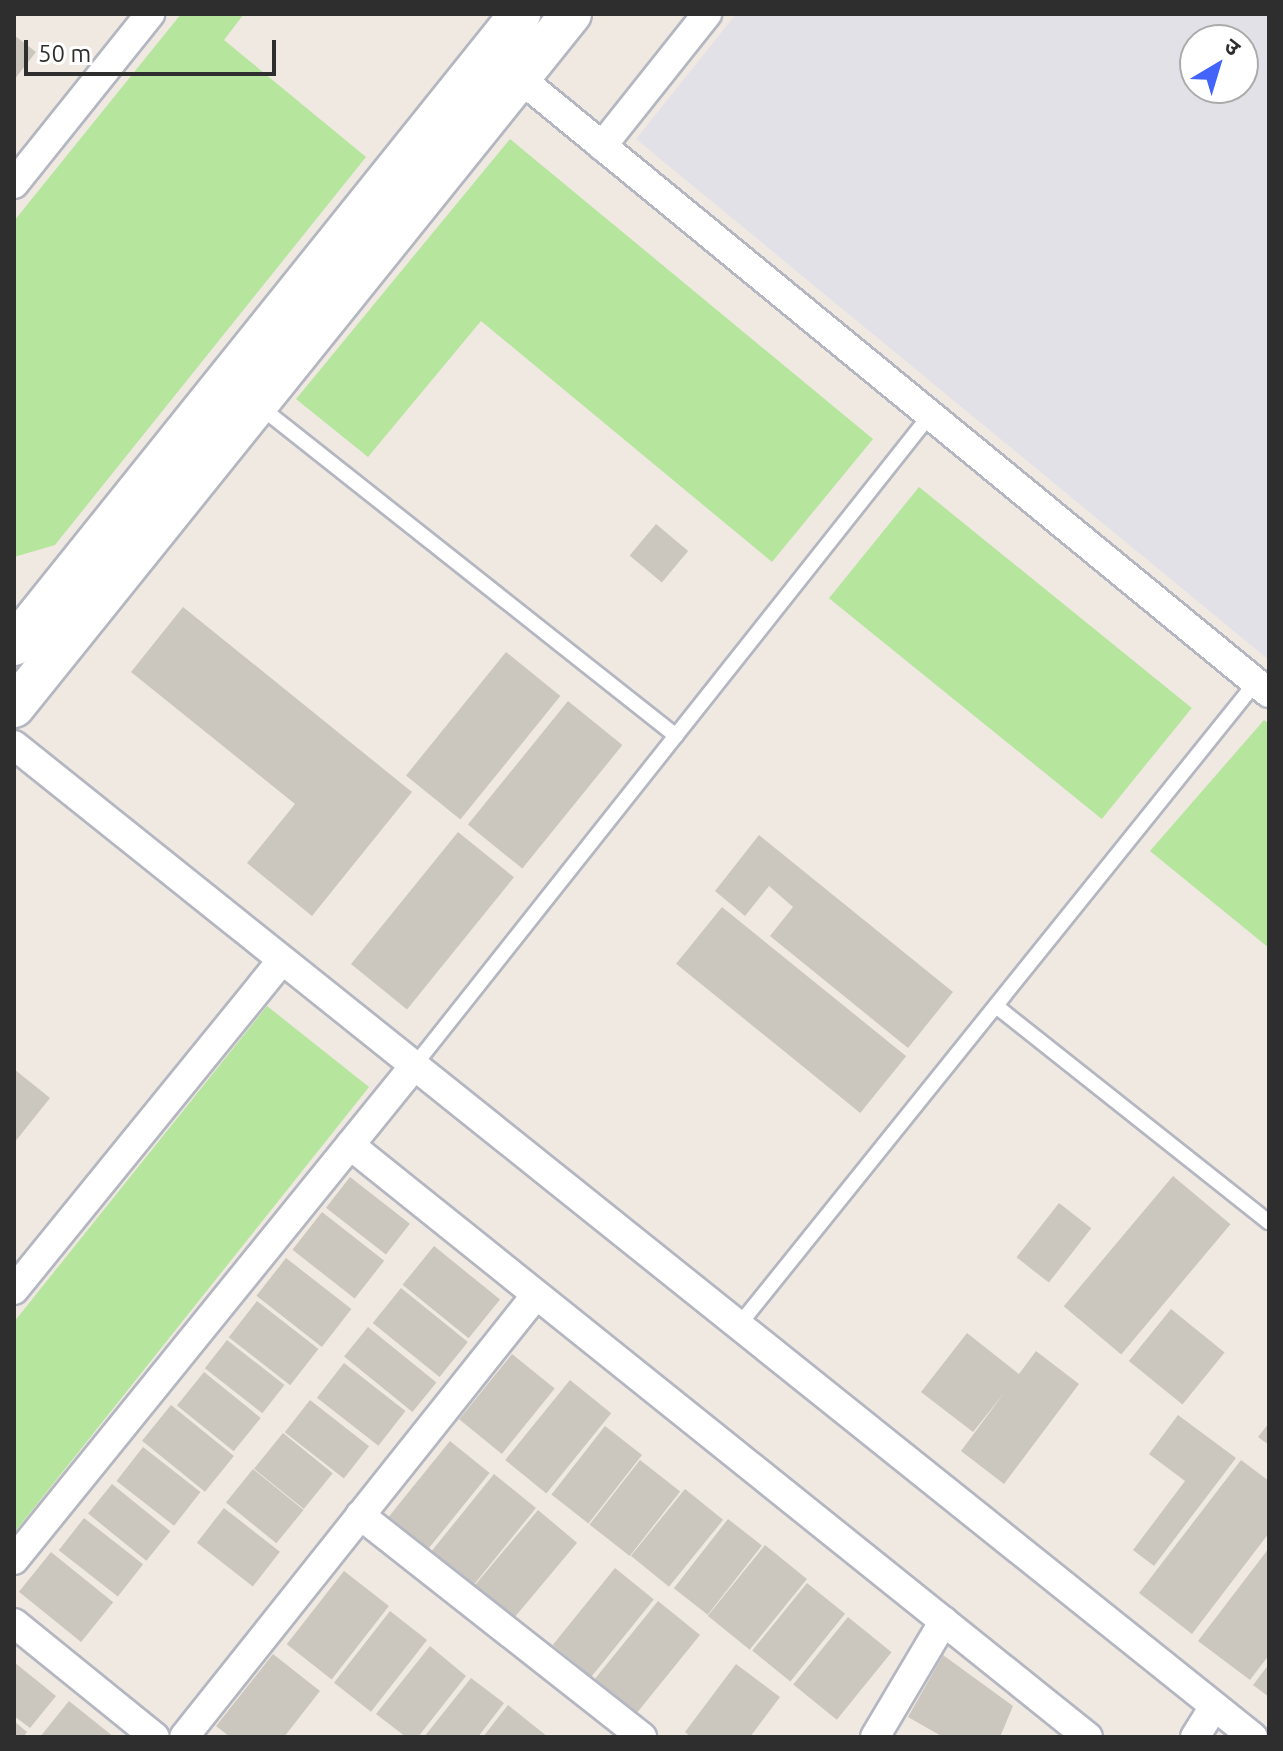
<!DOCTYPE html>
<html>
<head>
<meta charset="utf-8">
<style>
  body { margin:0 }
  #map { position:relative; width:1283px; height:1751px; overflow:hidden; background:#efe9e1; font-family:Ubuntu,"Noto Sans Devanagari",sans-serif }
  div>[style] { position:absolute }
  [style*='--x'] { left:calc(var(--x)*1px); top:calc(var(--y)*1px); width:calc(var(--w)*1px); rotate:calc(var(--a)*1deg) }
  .industrial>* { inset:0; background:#e3e1e8 }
  .green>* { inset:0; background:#b6e59e; transform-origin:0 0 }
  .building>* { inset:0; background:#cbc7bf; transform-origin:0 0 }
  .roads { filter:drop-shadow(2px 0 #b4b7c1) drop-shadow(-2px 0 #b4b7c1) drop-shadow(0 2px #b4b7c1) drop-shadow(0 -2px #b4b7c1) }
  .lane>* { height:14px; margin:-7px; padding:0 7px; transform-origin:7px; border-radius:7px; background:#fff }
  .street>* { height:28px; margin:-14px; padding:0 14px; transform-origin:14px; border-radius:14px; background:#fff }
  .secondary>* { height:40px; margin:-20px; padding:0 20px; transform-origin:20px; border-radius:20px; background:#fff }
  span { translate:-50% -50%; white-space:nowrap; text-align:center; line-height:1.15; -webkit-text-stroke:6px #fff; paint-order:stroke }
  .frame { position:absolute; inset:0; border:16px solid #2e2e2e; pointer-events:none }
  .north { position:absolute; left:1179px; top:24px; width:80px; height:80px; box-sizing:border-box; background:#fff; border:2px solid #ababab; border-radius:50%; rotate:38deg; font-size:22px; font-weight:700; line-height:32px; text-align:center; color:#2e2e2e }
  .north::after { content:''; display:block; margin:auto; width:28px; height:36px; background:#4264fb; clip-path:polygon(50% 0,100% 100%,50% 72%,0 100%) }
  .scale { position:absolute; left:24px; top:40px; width:252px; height:36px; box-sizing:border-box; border:4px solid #2e2e2e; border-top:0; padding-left:10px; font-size:24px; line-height:28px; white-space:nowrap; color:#2e2e2e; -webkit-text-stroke:6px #fff; paint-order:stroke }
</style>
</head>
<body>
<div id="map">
  <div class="industrial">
    <div style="clip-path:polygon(evenodd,736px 14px,1269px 14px,1269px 660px,636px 139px,736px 14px,1195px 40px,1243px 40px,1243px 88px,1195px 88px,1195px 40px)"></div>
  </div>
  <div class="green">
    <div style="clip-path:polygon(181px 14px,244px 14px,224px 40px,366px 157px,55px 545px,14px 557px,14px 221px)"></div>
    <div style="clip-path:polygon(510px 139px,873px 439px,772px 562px,481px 321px,368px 457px,296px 399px)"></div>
    <div style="left:919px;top:487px;width:351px;height:143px;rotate:39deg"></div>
    <div style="clip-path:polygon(1264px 720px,1269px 724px,1269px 948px,1150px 851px)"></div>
    <div style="clip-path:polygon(267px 1006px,369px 1087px,14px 1533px,14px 1322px)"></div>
  </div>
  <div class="building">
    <div style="clip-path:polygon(14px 35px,36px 52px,14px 80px)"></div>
    <div style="left:656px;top:524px;width:42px;height:41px;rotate:40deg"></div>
    <div style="clip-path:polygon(183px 607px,412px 792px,312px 916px,247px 863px,295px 804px,131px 672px)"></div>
    <div style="left:506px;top:652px;width:70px;height:159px;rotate:39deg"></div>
    <div style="left:568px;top:701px;width:70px;height:159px;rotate:39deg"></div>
    <div style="left:458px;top:832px;width:72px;height:170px;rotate:39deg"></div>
    <div style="clip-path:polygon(759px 835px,953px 992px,908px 1048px,770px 936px,793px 907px,769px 886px,745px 916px,715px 891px)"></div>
    <div style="left:722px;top:907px;width:237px;height:73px;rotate:39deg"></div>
    <div style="clip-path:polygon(14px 1069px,50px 1098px,14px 1143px)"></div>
    <div style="left:1173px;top:1176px;width:75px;height:170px;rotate:40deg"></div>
    <div style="left:350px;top:1177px;width:76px;height:39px;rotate:38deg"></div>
    <div style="left:1059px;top:1203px;width:41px;height:69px;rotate:38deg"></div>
    <div style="left:322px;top:1212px;width:79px;height:48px;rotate:38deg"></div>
    <div style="left:434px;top:1246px;width:85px;height:50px;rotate:39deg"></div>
    <div style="left:286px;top:1258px;width:83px;height:48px;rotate:38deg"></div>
    <div style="left:401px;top:1288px;width:86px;height:45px;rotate:39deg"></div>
    <div style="left:257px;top:1301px;width:78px;height:46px;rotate:38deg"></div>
    <div style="left:1171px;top:1309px;width:69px;height:67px;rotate:39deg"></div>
    <div style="left:368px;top:1327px;width:88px;height:38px;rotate:39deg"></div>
    <div style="clip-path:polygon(967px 1333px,1019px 1374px,1036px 1351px,1079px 1384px,1004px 1484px,961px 1451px,1004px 1393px,973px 1432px,921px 1392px)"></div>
    <div style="left:227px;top:1340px;width:73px;height:36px;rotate:38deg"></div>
    <div style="left:512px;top:1354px;width:55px;height:84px;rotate:39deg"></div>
    <div style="left:344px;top:1363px;width:78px;height:44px;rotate:38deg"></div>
    <div style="left:204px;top:1372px;width:73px;height:43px;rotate:39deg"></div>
    <div style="left:570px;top:1380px;width:53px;height:103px;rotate:39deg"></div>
    <div style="left:310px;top:1400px;width:75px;height:41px;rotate:38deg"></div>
    <div style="left:171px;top:1405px;width:81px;height:46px;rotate:39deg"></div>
    <div style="clip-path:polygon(1178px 1415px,1236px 1458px,1154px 1566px,1133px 1550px,1185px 1481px,1149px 1454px)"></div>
    <div style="clip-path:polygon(1269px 1423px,1269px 1445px,1258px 1437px)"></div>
    <div style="left:605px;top:1426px;width:47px;height:87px;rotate:38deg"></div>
    <div style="left:283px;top:1433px;width:64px;height:46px;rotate:39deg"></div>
    <div style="left:450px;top:1441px;width:51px;height:99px;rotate:39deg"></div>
    <div style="left:143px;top:1447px;width:73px;height:43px;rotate:38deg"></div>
    <div style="left:640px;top:1460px;width:51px;height:82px;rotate:38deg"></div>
    <div style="clip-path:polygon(1241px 1460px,1269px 1481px,1269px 1533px,1192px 1634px,1139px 1593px)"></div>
    <div style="left:253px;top:1469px;width:65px;height:43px;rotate:39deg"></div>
    <div style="left:494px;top:1474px;width:54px;height:100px;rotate:39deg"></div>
    <div style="left:112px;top:1484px;width:75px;height:38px;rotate:39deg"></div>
    <div style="left:685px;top:1489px;width:49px;height:86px;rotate:39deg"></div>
    <div style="left:224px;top:1508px;width:71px;height:44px;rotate:38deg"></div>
    <div style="left:538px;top:1510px;width:51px;height:101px;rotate:40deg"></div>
    <div style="left:84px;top:1518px;width:75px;height:41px;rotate:38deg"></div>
    <div style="left:728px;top:1519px;width:43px;height:88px;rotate:38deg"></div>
    <div style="left:765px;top:1545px;width:54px;height:91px;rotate:39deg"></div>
    <div style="clip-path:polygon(1269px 1548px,1269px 1655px,1250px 1680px,1198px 1641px)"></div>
    <div style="left:51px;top:1552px;width:80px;height:51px;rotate:39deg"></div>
    <div style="left:615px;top:1568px;width:50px;height:99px;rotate:39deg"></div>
    <div style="left:344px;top:1571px;width:57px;height:93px;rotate:38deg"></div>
    <div style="left:807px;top:1583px;width:49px;height:87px;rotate:39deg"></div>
    <div style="left:658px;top:1601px;width:54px;height:103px;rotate:39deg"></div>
    <div style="left:390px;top:1611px;width:47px;height:91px;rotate:38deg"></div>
    <div style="left:848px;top:1617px;width:56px;height:87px;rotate:39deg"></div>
    <div style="clip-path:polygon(430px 1646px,466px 1676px,418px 1737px,406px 1737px,376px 1714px)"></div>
    <div style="clip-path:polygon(273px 1654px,320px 1691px,284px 1737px,230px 1737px,216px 1726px)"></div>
    <div style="clip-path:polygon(943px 1655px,1013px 1706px,1000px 1737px,943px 1737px,908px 1717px)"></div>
    <div style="clip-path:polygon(14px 1662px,56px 1696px,30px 1728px,14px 1716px)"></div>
    <div style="clip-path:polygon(736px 1664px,780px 1697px,750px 1737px,691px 1737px,685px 1732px)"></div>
    <div style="clip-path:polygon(1269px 1664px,1269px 1697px,1253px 1685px)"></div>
    <div style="clip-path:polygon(471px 1678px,504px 1703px,478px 1737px,424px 1737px)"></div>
    <div style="clip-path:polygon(69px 1701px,114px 1737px,40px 1737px)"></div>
    <div style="clip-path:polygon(508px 1705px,548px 1737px,483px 1737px)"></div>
    <div style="clip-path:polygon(14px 1721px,27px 1732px,23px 1737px,14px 1737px)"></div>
  </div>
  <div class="roads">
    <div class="lane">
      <div style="--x:258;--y:405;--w:533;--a:38.37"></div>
      <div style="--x:996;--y:1006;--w:348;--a:38.4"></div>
      <div style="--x:414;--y:1066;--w:831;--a:-51.6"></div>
      <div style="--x:739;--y:1325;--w:825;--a:-51.2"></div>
    </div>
    <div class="street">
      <div style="--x:505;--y:66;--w:988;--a:39.38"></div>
      <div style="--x:602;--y:146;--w:169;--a:-51.5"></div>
      <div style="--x:14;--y:184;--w:218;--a:-51.3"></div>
      <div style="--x:14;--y:745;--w:1587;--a:38.68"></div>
      <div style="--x:350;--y:1145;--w:946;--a:38.74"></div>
      <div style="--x:14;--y:1290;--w:425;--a:-50.9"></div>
      <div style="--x:360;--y:1515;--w:359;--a:38.2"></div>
      <div style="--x:14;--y:1560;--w:636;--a:-51"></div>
      <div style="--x:14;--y:1623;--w:181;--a:39"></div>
      <div style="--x:184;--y:1737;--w:565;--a:-51.47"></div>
      <div style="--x:875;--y:1737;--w:135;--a:-59.3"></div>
      <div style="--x:1195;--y:1737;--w:36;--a:-58"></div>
    </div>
    <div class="secondary">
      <div style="--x:14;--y:645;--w:809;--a:-51.27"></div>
      <div style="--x:14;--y:707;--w:889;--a:-51.21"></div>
    </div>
  </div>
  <div class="frame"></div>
  <div class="north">उ</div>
  <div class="scale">50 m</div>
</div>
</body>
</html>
